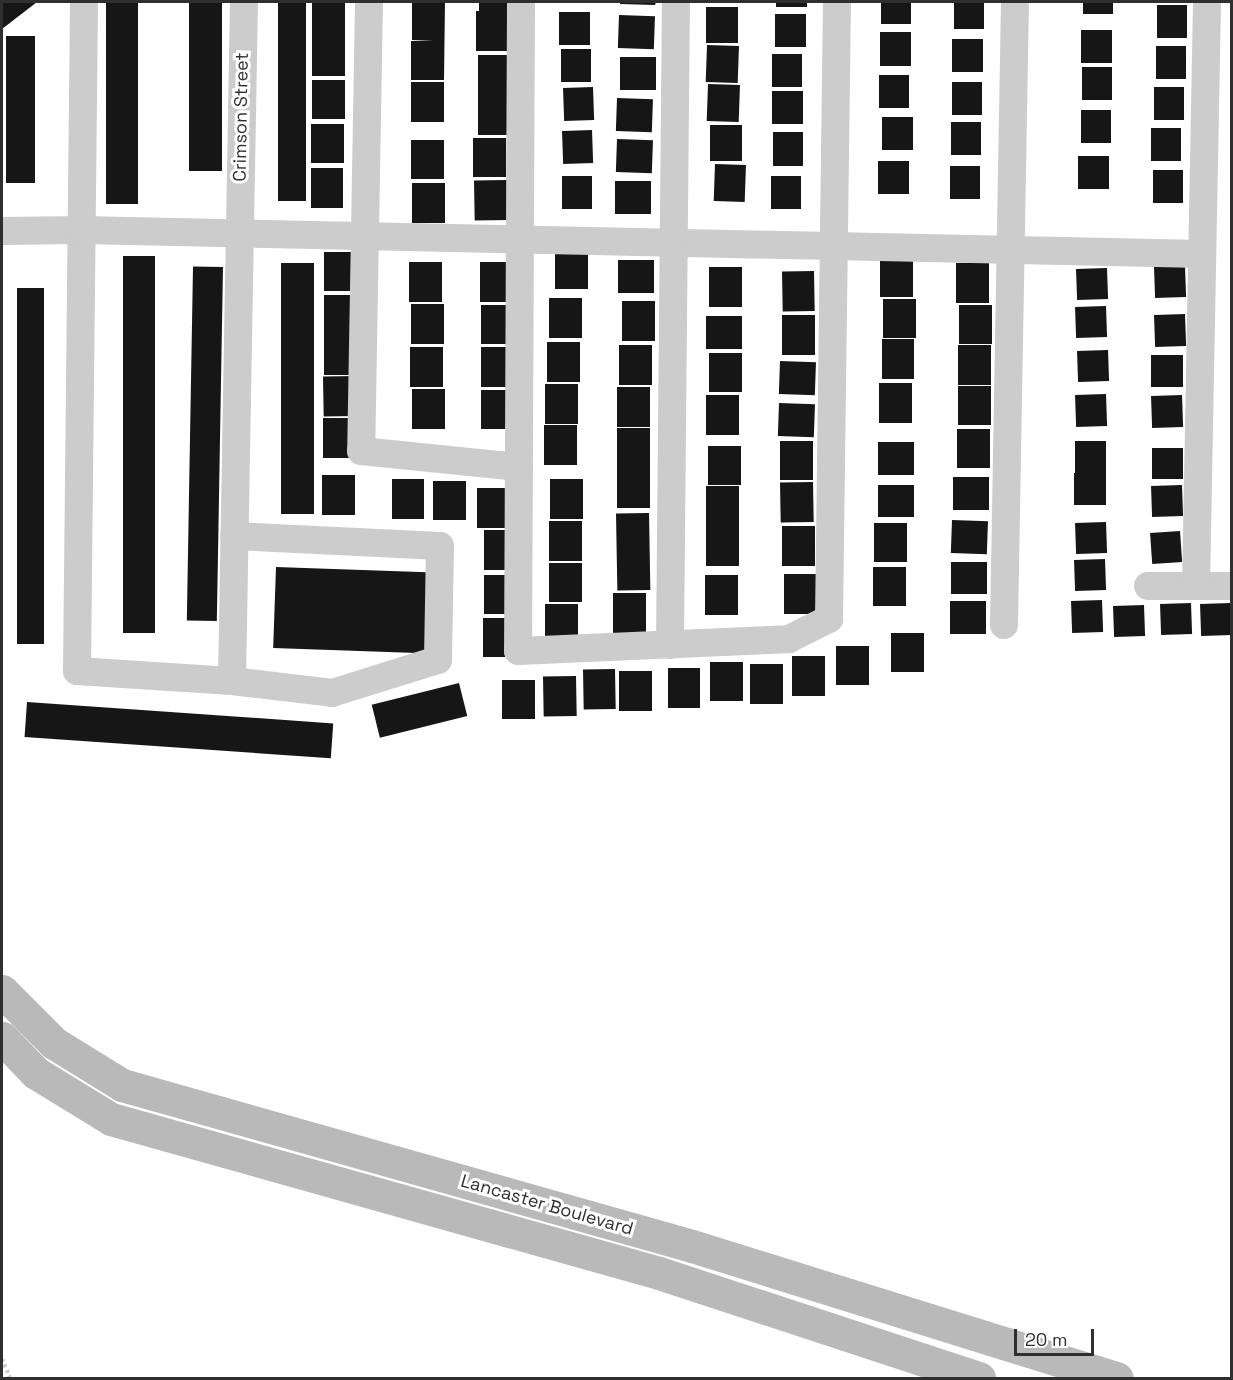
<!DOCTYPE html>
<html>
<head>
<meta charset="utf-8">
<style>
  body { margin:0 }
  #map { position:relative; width:1233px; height:1380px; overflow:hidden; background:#fff; font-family:"Space Grotesk",sans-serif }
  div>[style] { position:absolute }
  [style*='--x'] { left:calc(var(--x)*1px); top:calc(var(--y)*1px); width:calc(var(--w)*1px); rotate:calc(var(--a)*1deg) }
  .building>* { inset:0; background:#161616; transform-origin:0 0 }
  .path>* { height:4px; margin-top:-2px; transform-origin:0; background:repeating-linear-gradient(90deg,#ccc 0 3px,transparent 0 6px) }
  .minor>* { height:28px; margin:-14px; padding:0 14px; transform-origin:14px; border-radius:14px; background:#ccc }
  .secondary>* { height:33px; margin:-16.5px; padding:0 16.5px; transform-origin:16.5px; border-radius:16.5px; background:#b9b9b9 }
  span { translate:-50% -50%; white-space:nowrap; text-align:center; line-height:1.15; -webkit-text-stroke:6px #fff; paint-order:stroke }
  .street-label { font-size:18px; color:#2f2f2f }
  .frame { position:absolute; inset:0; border:3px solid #2f2f2f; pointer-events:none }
  .scale { position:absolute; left:1014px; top:1329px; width:80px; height:27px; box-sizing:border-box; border:3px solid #2f2f2f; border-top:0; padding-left:8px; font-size:18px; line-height:21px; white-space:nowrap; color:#2f2f2f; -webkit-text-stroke:4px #fff; paint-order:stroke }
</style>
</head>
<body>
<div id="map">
  <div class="building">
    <div style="clip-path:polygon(2px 2px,37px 2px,2px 29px)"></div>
    <div style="left:106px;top:2px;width:32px;height:202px"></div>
    <div style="left:189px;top:2px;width:33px;height:169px"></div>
    <div style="left:278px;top:2px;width:28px;height:199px"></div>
    <div style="left:312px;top:2px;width:33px;height:74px"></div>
    <div style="clip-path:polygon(412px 2px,445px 2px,444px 80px,411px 80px,411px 41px,433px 41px,412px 40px)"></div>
    <div style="clip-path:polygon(479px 2px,512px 2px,509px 51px,476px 51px,476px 11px,479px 11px)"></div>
    <div style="clip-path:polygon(620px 2px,656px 2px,655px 5px,620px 4px)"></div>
    <div style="left:776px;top:2px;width:31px;height:5px"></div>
    <div style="left:881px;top:2px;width:30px;height:22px"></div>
    <div style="left:954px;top:2px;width:30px;height:27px"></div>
    <div style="left:1083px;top:2px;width:30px;height:12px"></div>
    <div style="left:1157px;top:5px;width:30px;height:33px"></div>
    <div style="left:706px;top:7px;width:32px;height:36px"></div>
    <div style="left:590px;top:12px;width:33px;height:31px;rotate:90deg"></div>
    <div style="left:775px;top:14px;width:31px;height:33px"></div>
    <div style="left:619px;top:15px;width:36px;height:33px;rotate:2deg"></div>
    <div style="left:1081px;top:30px;width:31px;height:33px"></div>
    <div style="left:880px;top:32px;width:31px;height:34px"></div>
    <div style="left:6px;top:36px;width:29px;height:147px"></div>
    <div style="left:952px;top:39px;width:31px;height:33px"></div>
    <div style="left:707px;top:45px;width:32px;height:37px;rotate:2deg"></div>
    <div style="left:1156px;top:46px;width:30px;height:33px"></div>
    <div style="left:561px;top:49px;width:30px;height:33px"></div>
    <div style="left:772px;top:54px;width:30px;height:33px"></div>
    <div style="left:478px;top:55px;width:32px;height:80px"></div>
    <div style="left:620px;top:57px;width:36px;height:33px"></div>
    <div style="left:1112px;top:67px;width:33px;height:30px;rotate:90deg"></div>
    <div style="left:879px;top:75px;width:30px;height:33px"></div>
    <div style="left:312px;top:80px;width:33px;height:39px"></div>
    <div style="left:411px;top:82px;width:33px;height:40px"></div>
    <div style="left:952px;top:82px;width:30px;height:33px"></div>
    <div style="left:708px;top:84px;width:32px;height:37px;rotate:2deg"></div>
    <div style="left:593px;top:87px;width:33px;height:30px;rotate:88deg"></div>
    <div style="left:1154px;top:87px;width:30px;height:33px"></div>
    <div style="left:772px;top:91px;width:31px;height:33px"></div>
    <div style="left:617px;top:98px;width:36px;height:33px;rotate:2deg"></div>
    <div style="left:1081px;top:110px;width:30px;height:33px"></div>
    <div style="left:882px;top:117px;width:31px;height:33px"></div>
    <div style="left:951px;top:122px;width:30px;height:33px"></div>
    <div style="left:311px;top:124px;width:33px;height:39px"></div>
    <div style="left:710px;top:125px;width:32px;height:36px"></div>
    <div style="left:1151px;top:128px;width:30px;height:33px"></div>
    <div style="left:592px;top:130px;width:33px;height:30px;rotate:88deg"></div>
    <div style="left:803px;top:132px;width:34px;height:30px;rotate:90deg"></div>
    <div style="left:473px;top:138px;width:33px;height:39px"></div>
    <div style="left:617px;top:139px;width:36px;height:33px;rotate:2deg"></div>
    <div style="left:411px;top:140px;width:33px;height:39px"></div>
    <div style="left:1078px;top:156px;width:31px;height:33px"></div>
    <div style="left:878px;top:161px;width:31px;height:33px"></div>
    <div style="left:715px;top:164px;width:31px;height:37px;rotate:2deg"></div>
    <div style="left:950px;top:166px;width:30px;height:33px"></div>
    <div style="left:311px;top:168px;width:32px;height:40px"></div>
    <div style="left:1183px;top:170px;width:33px;height:30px;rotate:90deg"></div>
    <div style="left:592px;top:176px;width:33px;height:30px;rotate:90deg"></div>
    <div style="left:771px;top:176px;width:30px;height:33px"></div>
    <div style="left:507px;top:180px;width:40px;height:33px;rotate:89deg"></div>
    <div style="left:615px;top:181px;width:36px;height:33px"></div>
    <div style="left:412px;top:183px;width:33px;height:40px"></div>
    <div style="left:555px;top:250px;width:33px;height:39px"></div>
    <div style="left:324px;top:252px;width:32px;height:39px"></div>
    <div style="left:123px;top:256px;width:32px;height:377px"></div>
    <div style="left:880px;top:257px;width:33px;height:40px"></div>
    <div style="left:618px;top:260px;width:36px;height:33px"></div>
    <div style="left:409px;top:262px;width:33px;height:40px"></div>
    <div style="left:513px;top:262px;width:40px;height:33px;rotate:90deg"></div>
    <div style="left:281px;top:263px;width:33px;height:251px"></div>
    <div style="left:956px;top:263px;width:33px;height:40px"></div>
    <div style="left:1185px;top:266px;width:31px;height:31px;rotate:88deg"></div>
    <div style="left:223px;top:267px;width:354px;height:30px;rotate:91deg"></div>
    <div style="left:709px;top:267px;width:33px;height:40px"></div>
    <div style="left:1107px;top:268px;width:31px;height:31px;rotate:88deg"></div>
    <div style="left:814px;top:271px;width:40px;height:32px;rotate:89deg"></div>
    <div style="left:17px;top:288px;width:27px;height:356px"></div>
    <div style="left:324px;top:295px;width:34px;height:80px"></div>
    <div style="left:549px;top:298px;width:33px;height:40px"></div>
    <div style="left:883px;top:299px;width:33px;height:39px"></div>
    <div style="left:655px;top:301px;width:40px;height:33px;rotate:90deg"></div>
    <div style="left:411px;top:304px;width:33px;height:40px"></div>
    <div style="left:481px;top:305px;width:33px;height:39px"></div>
    <div style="left:959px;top:305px;width:33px;height:39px"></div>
    <div style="left:1106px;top:306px;width:31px;height:31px;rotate:88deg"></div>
    <div style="left:1185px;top:314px;width:32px;height:31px;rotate:88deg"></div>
    <div style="left:815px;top:315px;width:40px;height:33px;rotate:90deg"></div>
    <div style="left:706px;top:316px;width:36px;height:33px"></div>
    <div style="left:882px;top:339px;width:32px;height:40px"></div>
    <div style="left:547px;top:342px;width:33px;height:40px"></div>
    <div style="left:619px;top:345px;width:33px;height:40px"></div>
    <div style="left:958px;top:345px;width:33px;height:40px"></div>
    <div style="left:410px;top:347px;width:33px;height:40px"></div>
    <div style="left:514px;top:347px;width:40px;height:33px;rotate:90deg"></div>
    <div style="left:1108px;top:350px;width:31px;height:31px;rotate:88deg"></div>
    <div style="left:709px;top:353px;width:33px;height:39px"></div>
    <div style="left:1183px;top:355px;width:32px;height:32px;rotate:90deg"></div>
    <div style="left:780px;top:361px;width:36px;height:33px;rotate:2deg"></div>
    <div style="left:356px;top:376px;width:40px;height:33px;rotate:89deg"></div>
    <div style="left:879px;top:383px;width:33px;height:40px"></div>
    <div style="left:578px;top:384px;width:40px;height:33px;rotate:90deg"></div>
    <div style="left:958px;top:386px;width:33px;height:39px"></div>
    <div style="left:650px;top:387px;width:40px;height:33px;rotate:90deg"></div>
    <div style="left:412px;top:389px;width:33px;height:40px"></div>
    <div style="left:481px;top:390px;width:34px;height:39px"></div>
    <div style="left:1106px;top:394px;width:32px;height:31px;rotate:88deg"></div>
    <div style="left:706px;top:395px;width:33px;height:40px"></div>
    <div style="left:1182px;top:395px;width:32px;height:31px;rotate:88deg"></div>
    <div style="left:779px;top:403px;width:36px;height:33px;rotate:2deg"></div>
    <div style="left:323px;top:418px;width:33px;height:40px"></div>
    <div style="left:544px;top:425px;width:33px;height:40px"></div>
    <div style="left:617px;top:428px;width:33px;height:80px"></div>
    <div style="left:957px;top:429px;width:33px;height:39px"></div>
    <div style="left:780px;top:441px;width:33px;height:39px"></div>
    <div style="left:1075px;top:441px;width:31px;height:32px"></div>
    <div style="left:878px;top:442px;width:36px;height:33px"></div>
    <div style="left:708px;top:446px;width:33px;height:39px"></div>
    <div style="left:1183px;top:448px;width:31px;height:31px;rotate:90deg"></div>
    <div style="left:1106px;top:473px;width:32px;height:32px;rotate:90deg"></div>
    <div style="left:355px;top:475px;width:40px;height:33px;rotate:90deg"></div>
    <div style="left:953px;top:477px;width:36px;height:33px"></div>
    <div style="left:392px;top:479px;width:32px;height:40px"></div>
    <div style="left:550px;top:479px;width:33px;height:40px"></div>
    <div style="left:433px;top:481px;width:33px;height:39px"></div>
    <div style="left:813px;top:482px;width:40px;height:33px;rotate:89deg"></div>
    <div style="left:878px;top:485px;width:36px;height:32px"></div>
    <div style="left:1182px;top:485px;width:31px;height:31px;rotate:88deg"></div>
    <div style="left:739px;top:486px;width:80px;height:33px;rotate:90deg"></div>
    <div style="left:477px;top:488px;width:33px;height:40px"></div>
    <div style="left:649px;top:513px;width:77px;height:33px;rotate:89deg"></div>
    <div style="left:952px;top:520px;width:36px;height:33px;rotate:2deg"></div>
    <div style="left:582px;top:521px;width:40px;height:33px;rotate:90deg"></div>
    <div style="left:1106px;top:522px;width:31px;height:31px;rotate:88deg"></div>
    <div style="left:874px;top:523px;width:33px;height:39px"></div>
    <div style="left:782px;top:526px;width:33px;height:40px"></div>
    <div style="left:484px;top:530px;width:33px;height:40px"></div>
    <div style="left:1180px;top:531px;width:31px;height:30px;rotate:86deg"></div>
    <div style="left:1105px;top:559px;width:31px;height:31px;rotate:88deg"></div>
    <div style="left:951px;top:562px;width:36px;height:32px"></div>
    <div style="left:549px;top:563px;width:33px;height:39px"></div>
    <div style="left:276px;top:567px;width:158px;height:81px;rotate:2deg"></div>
    <div style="left:873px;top:567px;width:33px;height:39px"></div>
    <div style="left:784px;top:574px;width:33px;height:40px"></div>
    <div style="left:484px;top:575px;width:33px;height:39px"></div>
    <div style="left:738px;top:575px;width:40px;height:33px;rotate:90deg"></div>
    <div style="left:613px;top:593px;width:33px;height:40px"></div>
    <div style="left:1102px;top:600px;width:32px;height:31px;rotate:88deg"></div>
    <div style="left:950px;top:601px;width:36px;height:33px"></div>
    <div style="left:1191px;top:603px;width:31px;height:31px;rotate:88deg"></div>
    <div style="left:1231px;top:603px;width:32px;height:31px;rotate:88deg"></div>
    <div style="left:545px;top:604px;width:33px;height:40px"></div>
    <div style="left:1144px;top:605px;width:31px;height:31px;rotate:88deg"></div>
    <div style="left:483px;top:618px;width:33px;height:39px"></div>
    <div style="left:891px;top:633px;width:33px;height:39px"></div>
    <div style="left:836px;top:646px;width:33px;height:39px"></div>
    <div style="left:825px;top:656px;width:40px;height:33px;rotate:90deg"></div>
    <div style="left:710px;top:662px;width:33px;height:39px"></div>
    <div style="left:750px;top:664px;width:33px;height:40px"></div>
    <div style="left:668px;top:668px;width:32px;height:40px"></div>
    <div style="left:615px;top:669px;width:40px;height:32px;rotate:89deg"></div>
    <div style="left:619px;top:671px;width:33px;height:40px"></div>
    <div style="left:576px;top:676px;width:40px;height:33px;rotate:89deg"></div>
    <div style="left:502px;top:680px;width:33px;height:39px"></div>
    <div style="left:459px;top:683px;width:34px;height:90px;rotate:76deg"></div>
    <div style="left:27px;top:702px;width:307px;height:35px;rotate:4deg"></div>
  </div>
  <div class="path">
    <div style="--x:2;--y:1359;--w:21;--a:67"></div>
  </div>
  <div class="minor">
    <div style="--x:84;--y:2;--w:669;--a:90.6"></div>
    <div style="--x:77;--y:671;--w:155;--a:3.7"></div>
    <div style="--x:232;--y:681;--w:101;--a:6.8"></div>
    <div style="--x:332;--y:693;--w:111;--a:-17.3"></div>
    <div style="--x:438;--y:660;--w:114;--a:-89"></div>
    <div style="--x:440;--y:546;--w:206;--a:-177.2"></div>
    <div style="--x:369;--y:2;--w:449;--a:91"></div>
    <div style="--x:361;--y:451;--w:159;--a:5.8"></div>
    <div style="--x:521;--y:2;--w:649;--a:90.26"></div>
    <div style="--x:518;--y:651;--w:271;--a:-2.5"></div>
    <div style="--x:789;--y:639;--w:45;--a:-26.6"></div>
    <div style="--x:829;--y:619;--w:617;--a:-89.26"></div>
    <div style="--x:2;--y:231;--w:79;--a:-0.7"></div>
    <div style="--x:81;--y:230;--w:1121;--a:1.23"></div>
    <div style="--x:1148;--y:586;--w:84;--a:0"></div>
    <div style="--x:1196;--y:586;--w:584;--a:-88.92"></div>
    <div style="--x:1004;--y:625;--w:623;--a:-88.99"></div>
    <div style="--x:670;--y:645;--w:643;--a:-89.47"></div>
    <div style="--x:232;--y:681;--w:679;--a:-88.99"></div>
  </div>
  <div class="secondary">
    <div style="--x:2;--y:991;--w:74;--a:45"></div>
    <div style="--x:54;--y:1043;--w:80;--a:31.7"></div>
    <div style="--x:122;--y:1085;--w:592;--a:15.77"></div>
    <div style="--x:692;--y:1246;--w:445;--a:17.3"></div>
    <div style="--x:2;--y:1038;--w:49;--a:45.8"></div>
    <div style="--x:36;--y:1073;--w:88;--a:31.5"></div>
    <div style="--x:111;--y:1119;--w:569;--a:15.7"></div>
    <div style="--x:659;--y:1273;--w:337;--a:18.2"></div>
  </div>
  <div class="street-label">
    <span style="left:241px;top:117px;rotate:-89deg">Crimson Street</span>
    <span style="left:547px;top:1205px;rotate:16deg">Lancaster Boulevard</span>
  </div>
  <div class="frame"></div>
  <div class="scale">20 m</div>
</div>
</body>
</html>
